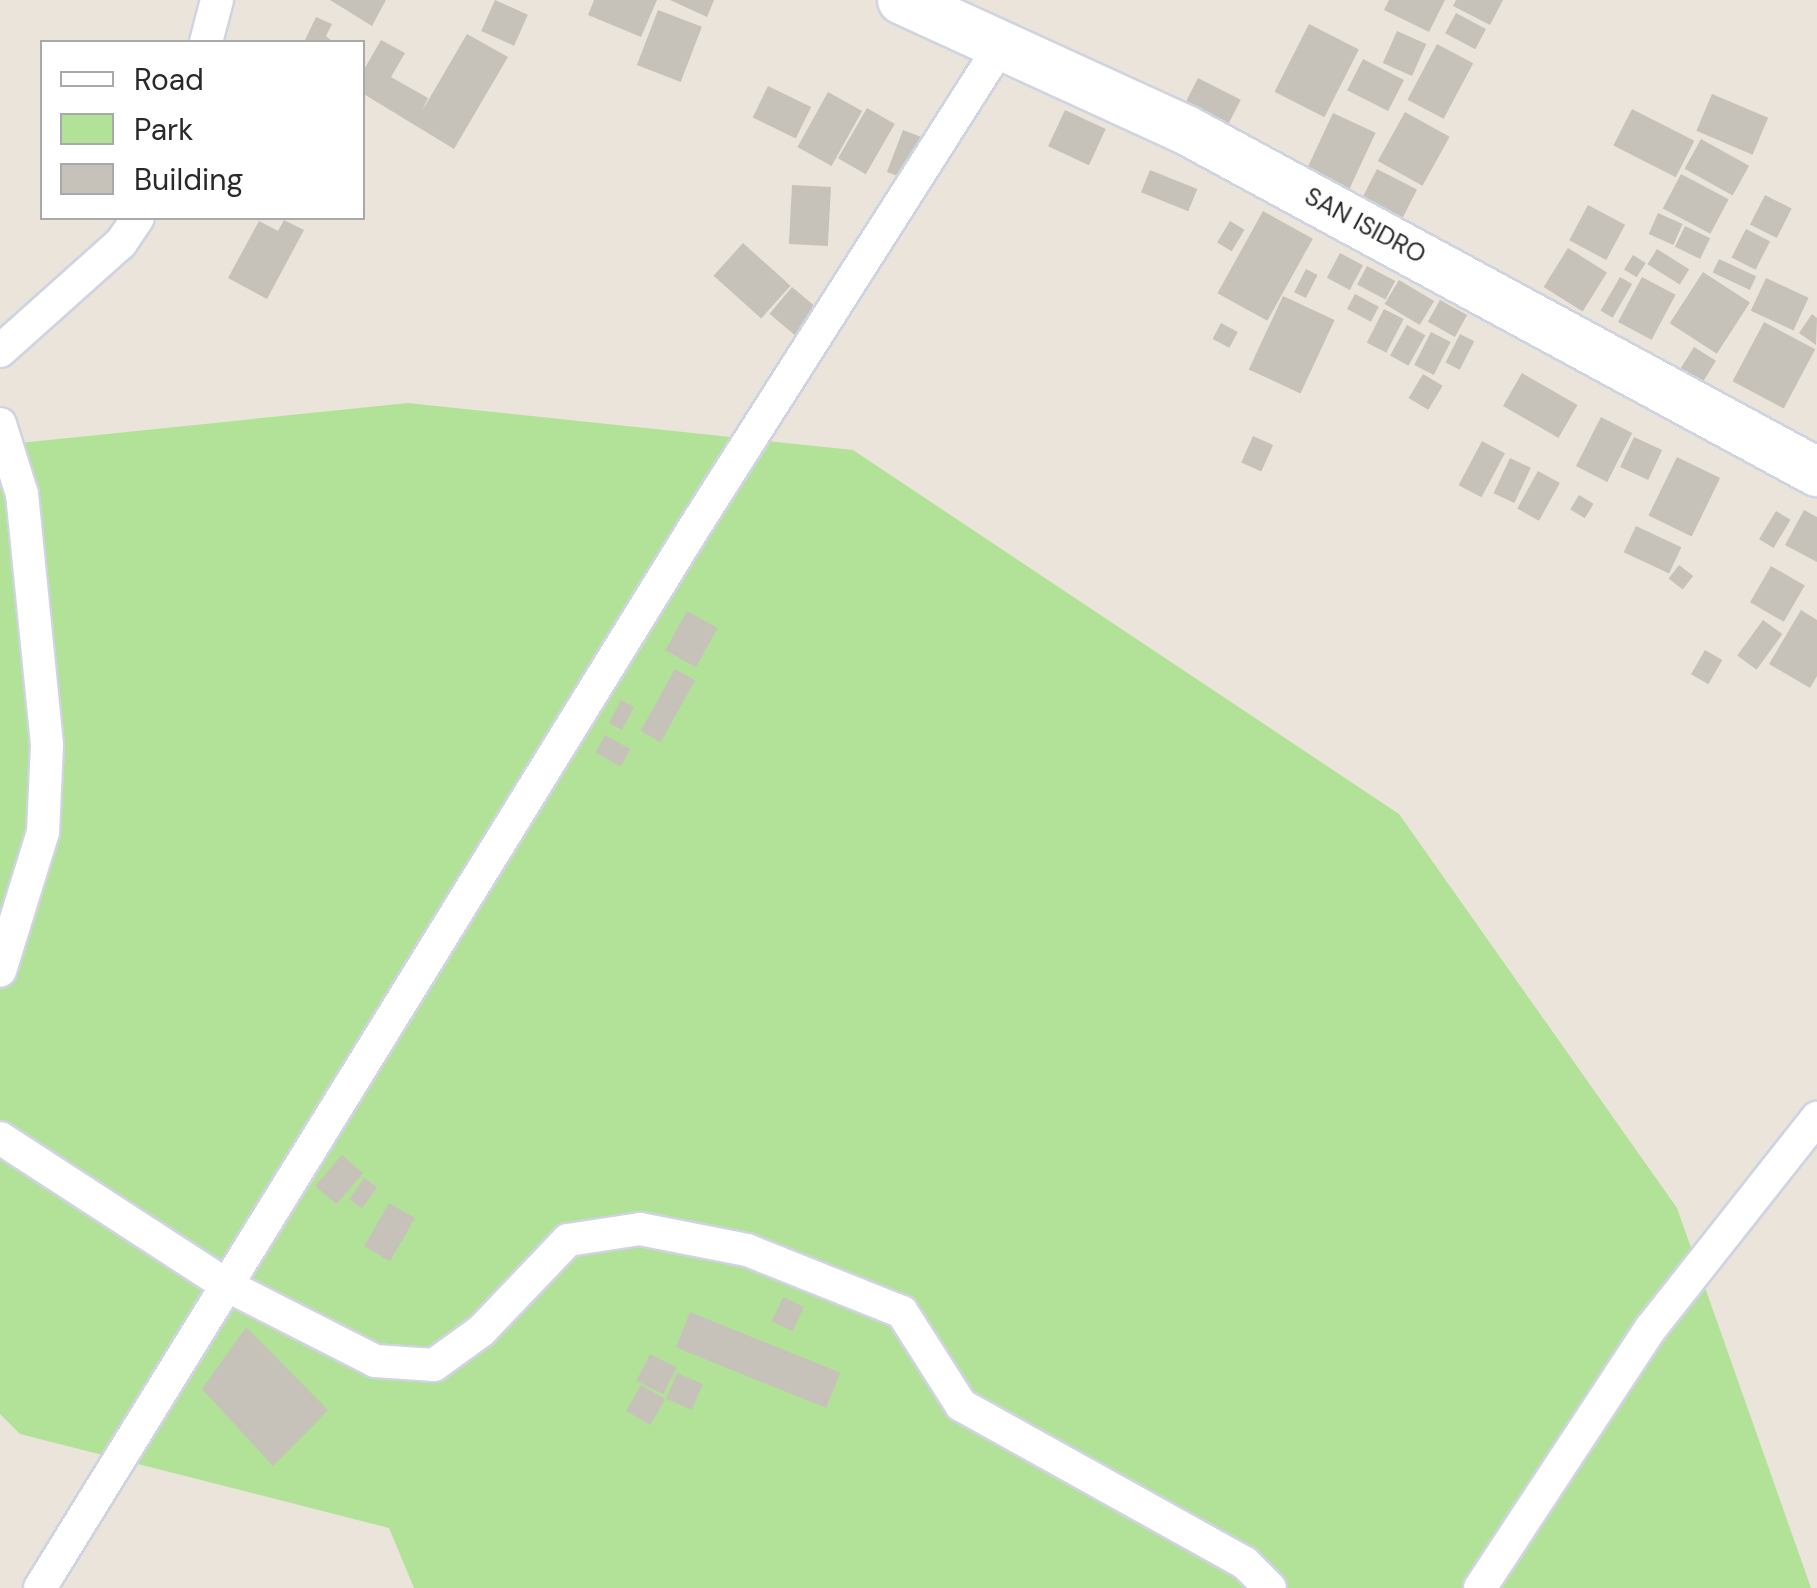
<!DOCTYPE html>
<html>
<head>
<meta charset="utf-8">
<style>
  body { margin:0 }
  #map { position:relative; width:1817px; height:1588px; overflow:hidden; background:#ebe4db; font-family:"DM Sans",sans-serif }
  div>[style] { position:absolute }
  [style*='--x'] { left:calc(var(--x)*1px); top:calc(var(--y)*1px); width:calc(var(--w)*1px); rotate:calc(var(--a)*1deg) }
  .green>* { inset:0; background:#b1e297 }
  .building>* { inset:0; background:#c7c2b9; transform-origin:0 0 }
  .roads { filter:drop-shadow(2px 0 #d0d3e2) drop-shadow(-2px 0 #d0d3e2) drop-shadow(0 2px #d0d3e2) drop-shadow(0 -2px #d0d3e2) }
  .street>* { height:32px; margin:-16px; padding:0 16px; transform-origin:16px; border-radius:16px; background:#fff }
  .secondary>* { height:48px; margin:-24px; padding:0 24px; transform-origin:24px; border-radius:24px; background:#fff }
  span { translate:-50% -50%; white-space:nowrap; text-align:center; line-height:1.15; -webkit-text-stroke:9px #fff; paint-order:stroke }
  .street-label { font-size:25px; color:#292929 }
  .legend { position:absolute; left:40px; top:40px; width:325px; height:180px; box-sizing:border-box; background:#fff; border:2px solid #a9a9a9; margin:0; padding:12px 18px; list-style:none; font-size:30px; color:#292929 }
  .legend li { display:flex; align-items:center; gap:20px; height:50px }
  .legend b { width:50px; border:2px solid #a9a9a9 }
</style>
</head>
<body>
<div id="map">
  <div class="green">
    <div style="clip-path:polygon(408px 403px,853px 450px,1399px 814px,1677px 1208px,1811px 1588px,414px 1588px,389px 1528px,20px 1434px,0 1414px,0 445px)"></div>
  </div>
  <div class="building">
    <div style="clip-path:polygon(330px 0,386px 0,372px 26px)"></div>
    <div style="left:495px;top:0;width:36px;height:34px;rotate:24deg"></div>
    <div style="clip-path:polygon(594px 0,657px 0,641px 37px,588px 15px)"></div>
    <div style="clip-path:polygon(670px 0,714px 0,707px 17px)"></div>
    <div style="clip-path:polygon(1389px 0,1445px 0,1429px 32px,1384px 10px)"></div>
    <div style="clip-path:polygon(1456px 0,1503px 0,1490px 25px,1453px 6px)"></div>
    <div style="left:658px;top:10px;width:47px;height:59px;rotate:21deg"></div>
    <div style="left:1456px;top:13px;width:34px;height:23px;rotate:28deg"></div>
    <div style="clip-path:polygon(316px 17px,332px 24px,326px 36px,333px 42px,304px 42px)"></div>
    <div style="left:1309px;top:24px;width:56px;height:76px;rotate:27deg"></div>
    <div style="left:1397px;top:31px;width:32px;height:35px;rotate:24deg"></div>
    <div style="clip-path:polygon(467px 34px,508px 57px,454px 149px,362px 93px,362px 73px,381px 40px,405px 53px,391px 77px,428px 98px,422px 111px)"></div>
    <div style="left:1437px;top:44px;width:41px;height:63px;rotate:28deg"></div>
    <div style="left:1363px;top:59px;width:46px;height:35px;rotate:27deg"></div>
    <div style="left:1198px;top:78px;width:48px;height:28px;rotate:27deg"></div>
    <div style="left:768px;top:86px;width:48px;height:35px;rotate:26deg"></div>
    <div style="left:828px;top:92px;width:39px;height:63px;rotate:29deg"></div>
    <div style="left:1712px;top:94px;width:61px;height:40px;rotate:23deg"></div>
    <div style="left:867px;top:108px;width:32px;height:58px;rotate:30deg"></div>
    <div style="left:1632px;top:109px;width:70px;height:41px;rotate:27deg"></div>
    <div style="left:1065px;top:110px;width:45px;height:40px;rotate:25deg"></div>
    <div style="left:1405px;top:112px;width:51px;height:56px;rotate:29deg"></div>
    <div style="left:1333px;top:113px;width:47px;height:62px;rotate:25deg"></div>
    <div style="left:903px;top:130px;width:19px;height:45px;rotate:21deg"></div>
    <div style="left:1701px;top:139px;width:55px;height:34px;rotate:29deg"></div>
    <div style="left:1377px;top:169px;width:45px;height:34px;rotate:27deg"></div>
    <div style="left:1150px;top:170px;width:51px;height:24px;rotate:22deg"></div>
    <div style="left:1681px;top:174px;width:54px;height:39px;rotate:28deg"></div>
    <div style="left:792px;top:185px;width:39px;height:59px;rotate:3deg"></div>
    <div style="left:1765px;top:195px;width:30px;height:33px;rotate:27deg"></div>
    <div style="left:1588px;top:205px;width:42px;height:40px;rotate:28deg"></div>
    <div style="left:1263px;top:211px;width:57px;height:94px;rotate:29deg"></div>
    <div style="left:1658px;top:213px;width:27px;height:23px;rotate:24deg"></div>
    <div style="clip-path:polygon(284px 220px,304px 230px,267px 299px,228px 278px,259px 221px,278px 231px)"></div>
    <div style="left:1230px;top:221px;width:17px;height:25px;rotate:31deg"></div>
    <div style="left:1685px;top:226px;width:28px;height:23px;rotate:26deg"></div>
    <div style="left:1746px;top:229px;width:27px;height:32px;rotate:27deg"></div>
    <div style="left:743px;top:243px;width:64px;height:44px;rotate:42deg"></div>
    <div style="left:1568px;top:248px;width:46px;height:46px;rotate:32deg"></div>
    <div style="left:1657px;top:249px;width:38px;height:18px;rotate:32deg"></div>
    <div style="left:1340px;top:253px;width:26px;height:28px;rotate:28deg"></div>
    <div style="left:1633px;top:255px;width:15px;height:17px;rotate:32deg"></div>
    <div style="left:1719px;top:259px;width:41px;height:15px;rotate:25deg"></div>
    <div style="left:1367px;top:266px;width:32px;height:21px;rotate:28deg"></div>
    <div style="left:1306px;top:269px;width:13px;height:26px;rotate:27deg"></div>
    <div style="left:1703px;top:272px;width:56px;height:61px;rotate:33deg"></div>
    <div style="left:1620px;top:277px;width:14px;height:39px;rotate:30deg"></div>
    <div style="left:1642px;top:277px;width:38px;height:51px;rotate:28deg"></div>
    <div style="left:1766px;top:278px;width:47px;height:36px;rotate:25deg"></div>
    <div style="left:1399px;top:280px;width:41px;height:28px;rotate:31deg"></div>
    <div style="left:792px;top:287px;width:34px;height:35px;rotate:40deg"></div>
    <div style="left:1355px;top:294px;width:27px;height:17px;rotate:28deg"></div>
    <div style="left:1283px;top:296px;width:57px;height:81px;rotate:25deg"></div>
    <div style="left:1440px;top:300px;width:31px;height:25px;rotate:29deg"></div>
    <div style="left:1384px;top:309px;width:22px;height:38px;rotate:27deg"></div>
    <div style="clip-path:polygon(1812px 314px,1817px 318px,1816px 345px,1799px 333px)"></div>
    <div style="left:1764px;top:322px;width:58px;height:67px;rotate:28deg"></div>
    <div style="left:1221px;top:323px;width:19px;height:18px;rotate:28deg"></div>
    <div style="left:1407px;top:325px;width:21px;height:35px;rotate:29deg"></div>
    <div style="left:1431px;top:332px;width:22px;height:37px;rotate:27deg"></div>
    <div style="left:1460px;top:334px;width:16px;height:32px;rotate:27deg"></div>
    <div style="left:1694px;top:347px;width:26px;height:25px;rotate:32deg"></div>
    <div style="left:1522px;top:373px;width:64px;height:38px;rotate:30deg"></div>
    <div style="left:1423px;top:374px;width:23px;height:28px;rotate:31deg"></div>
    <div style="left:1601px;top:417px;width:35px;height:55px;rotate:27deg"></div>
    <div style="left:1253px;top:436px;width:22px;height:29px;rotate:24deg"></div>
    <div style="left:1634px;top:437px;width:31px;height:33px;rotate:25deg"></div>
    <div style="left:1482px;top:441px;width:26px;height:50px;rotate:28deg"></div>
    <div style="left:1677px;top:457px;width:48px;height:65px;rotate:26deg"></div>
    <div style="left:1510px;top:458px;width:23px;height:39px;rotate:25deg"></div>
    <div style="left:1538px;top:471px;width:25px;height:43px;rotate:29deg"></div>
    <div style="left:1579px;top:495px;width:17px;height:17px;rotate:31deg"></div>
    <div style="clip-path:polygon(1804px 510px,1817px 517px,1817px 562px,1785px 545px)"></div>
    <div style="left:1776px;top:511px;width:17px;height:33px;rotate:31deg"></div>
    <div style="left:1636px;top:526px;width:50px;height:29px;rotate:25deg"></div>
    <div style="left:1679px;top:565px;width:18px;height:17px;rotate:38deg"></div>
    <div style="left:1771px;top:566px;width:39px;height:42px;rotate:30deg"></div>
    <div style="clip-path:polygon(1801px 610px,1817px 620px,1817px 676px,1810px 688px,1769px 664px)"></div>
    <div style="left:687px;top:611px;width:35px;height:45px;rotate:29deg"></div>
    <div style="left:1763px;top:620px;width:24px;height:44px;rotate:36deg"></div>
    <div style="left:1705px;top:650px;width:20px;height:28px;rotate:30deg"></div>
    <div style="left:675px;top:669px;width:23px;height:71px;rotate:29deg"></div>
    <div style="left:621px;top:700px;width:15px;height:26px;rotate:28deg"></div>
    <div style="left:605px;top:735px;width:29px;height:20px;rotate:29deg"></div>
    <div style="left:342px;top:1155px;width:28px;height:41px;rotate:41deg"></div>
    <div style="left:364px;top:1178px;width:16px;height:26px;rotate:35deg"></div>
    <div style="left:389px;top:1203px;width:30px;height:50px;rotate:30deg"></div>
    <div style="left:783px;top:1297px;width:23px;height:27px;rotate:25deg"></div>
    <div style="left:690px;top:1312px;width:162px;height:38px;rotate:22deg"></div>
    <div style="clip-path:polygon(246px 1327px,328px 1410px,273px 1466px,202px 1389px)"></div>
    <div style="left:650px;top:1354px;width:30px;height:30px;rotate:27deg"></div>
    <div style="left:677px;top:1373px;width:28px;height:28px;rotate:23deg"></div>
    <div style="left:641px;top:1385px;width:28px;height:30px;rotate:30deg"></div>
  </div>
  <div class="roads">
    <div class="street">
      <div style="--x:206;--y:42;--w:43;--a:-75.3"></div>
      <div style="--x:0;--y:351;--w:162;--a:-41.8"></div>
      <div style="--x:121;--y:243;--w:30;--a:-56"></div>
      <div style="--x:0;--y:424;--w:73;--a:72.6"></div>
      <div style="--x:22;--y:494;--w:252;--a:84.3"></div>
      <div style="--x:47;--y:745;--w:87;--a:92.6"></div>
      <div style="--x:43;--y:832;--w:145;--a:107.2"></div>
      <div style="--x:0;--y:1138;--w:270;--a:33"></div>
      <div style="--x:226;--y:1285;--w:167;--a:27"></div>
      <div style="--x:375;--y:1361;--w:59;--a:3.9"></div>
      <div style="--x:434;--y:1365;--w:58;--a:-35.9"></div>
      <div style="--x:481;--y:1331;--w:126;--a:-46.3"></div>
      <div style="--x:568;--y:1240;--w:73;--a:-8.7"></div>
      <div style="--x:640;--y:1229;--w:109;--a:11.1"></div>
      <div style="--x:747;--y:1250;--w:167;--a:21.8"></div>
      <div style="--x:902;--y:1312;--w:110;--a:57.6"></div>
      <div style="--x:961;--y:1405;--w:325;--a:29.1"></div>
      <div style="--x:1245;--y:1563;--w:35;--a:45"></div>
      <div style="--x:40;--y:1588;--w:1242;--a:-58.33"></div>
      <div style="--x:692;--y:531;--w:576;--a:-57.55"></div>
      <div style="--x:1480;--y:1588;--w:311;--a:-56.7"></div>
      <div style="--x:1651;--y:1328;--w:268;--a:-51.7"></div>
    </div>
    <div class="secondary">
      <div style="--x:902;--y:0;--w:312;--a:24.6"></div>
      <div style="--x:1186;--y:130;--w:718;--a:28.46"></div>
    </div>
  </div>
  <div class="street-label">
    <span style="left:1365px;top:226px;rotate:28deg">SAN ISIDRO</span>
  </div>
  <ul class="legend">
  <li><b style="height:12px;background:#fff"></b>Road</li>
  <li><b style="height:28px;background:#b1e297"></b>Park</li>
  <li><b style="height:28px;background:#c7c2b9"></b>Building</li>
  </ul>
</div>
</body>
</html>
